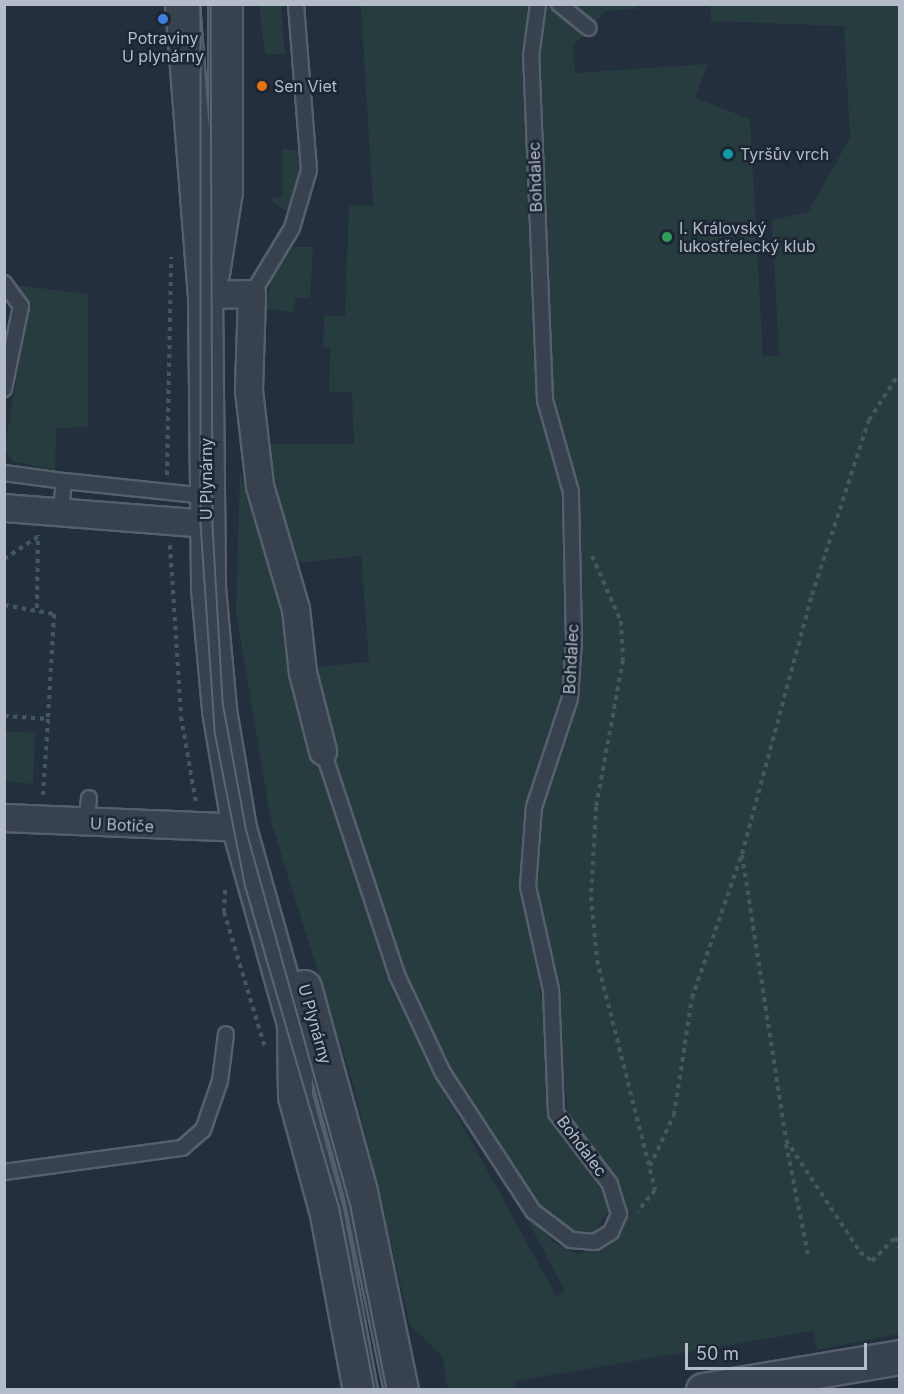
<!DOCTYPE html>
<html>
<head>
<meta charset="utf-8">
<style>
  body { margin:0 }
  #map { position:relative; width:904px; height:1394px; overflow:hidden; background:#242f3e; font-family:Inter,sans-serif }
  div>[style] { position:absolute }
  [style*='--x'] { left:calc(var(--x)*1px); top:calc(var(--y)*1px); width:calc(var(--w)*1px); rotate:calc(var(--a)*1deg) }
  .green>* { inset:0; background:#263c3f }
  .path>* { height:4px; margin-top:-2px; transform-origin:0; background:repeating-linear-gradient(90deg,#44595c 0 4.5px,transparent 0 9px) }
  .roads { filter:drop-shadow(2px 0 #565f6c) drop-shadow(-2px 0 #565f6c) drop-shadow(0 2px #565f6c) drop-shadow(0 -2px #565f6c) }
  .service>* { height:14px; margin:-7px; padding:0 7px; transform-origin:7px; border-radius:7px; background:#38414e }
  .minor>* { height:26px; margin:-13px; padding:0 13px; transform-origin:13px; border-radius:13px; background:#38414e }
  .tertiary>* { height:33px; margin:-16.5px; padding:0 16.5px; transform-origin:16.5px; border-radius:16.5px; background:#38414e }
  .tram>* { height:1.5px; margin:-0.75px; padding:0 0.75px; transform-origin:0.75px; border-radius:0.75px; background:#5a6575 }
  .dots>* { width:16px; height:16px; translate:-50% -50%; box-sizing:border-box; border:3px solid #1d2633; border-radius:50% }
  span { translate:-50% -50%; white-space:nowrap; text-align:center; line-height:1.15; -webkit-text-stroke:5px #1d2633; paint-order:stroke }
  .poi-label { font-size:16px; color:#b4bcc9 }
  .left { translate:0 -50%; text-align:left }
  .street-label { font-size:16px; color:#b4bcc9 }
  .frame { position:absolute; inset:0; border:6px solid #b4bcc9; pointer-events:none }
  .scale { position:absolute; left:685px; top:1343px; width:182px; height:27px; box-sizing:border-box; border:3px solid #b4bcc9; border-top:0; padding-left:8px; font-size:18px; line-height:21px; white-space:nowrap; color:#b4bcc9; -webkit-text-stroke:4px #1d2633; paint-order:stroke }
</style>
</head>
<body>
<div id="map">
  <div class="green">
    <div style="clip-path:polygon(259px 5px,281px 5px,285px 54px,265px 54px)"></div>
    <div style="clip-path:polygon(361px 5px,637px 5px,637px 9px,605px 11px,573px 46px,575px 73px,708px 64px,695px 98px,750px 119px,763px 356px,779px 355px,772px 220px,808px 212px,850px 138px,844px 26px,711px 21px,710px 5px,899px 5px,899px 1334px,817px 1350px,813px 1331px,515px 1381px,515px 1389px,448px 1389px,442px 1356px,410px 1325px,354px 1087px,272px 825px,236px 612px,240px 472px,390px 976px,434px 1073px,556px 1296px,565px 1291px,502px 1172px,553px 1242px,577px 1254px,601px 1248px,616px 1234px,625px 1213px,619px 1190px,568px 1116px,556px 998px,535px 871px,539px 816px,573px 712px,578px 679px,578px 557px,546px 362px,533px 318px,540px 410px,561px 488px,566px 678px,526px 814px,522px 873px,547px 1034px,547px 1096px,555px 1123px,605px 1196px,609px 1211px,593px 1233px,579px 1237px,563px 1230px,544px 1211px,445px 1067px,400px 971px,341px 789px,314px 667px,369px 662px,361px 556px,298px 563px,286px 536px,268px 444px,354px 444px,352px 392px,329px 392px,330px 347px,323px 347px,324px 315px,345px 316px,349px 206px,373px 205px)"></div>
    <div style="clip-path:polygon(282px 149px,301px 151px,291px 213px,273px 203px,273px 197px,282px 197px)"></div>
    <div style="clip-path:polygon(286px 247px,313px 247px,310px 298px,295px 298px,294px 312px,266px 309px,271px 273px)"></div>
    <div style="clip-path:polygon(16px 285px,88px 294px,88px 427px,56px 428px,55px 470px,12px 461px,5px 448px,28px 311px)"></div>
    <div style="clip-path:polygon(4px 731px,35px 733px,33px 784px,5px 781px)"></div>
  </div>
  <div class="path">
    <div style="--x:167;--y:475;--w:218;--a:-88.9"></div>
    <div style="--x:170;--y:545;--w:172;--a:86.3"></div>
    <div style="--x:181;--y:717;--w:87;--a:80.1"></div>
    <div style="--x:592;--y:556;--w:71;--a:66"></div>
    <div style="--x:621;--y:621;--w:39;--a:87"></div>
    <div style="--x:623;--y:660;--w:149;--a:100.4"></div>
    <div style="--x:596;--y:807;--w:90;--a:93.2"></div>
    <div style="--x:591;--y:897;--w:63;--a:84.6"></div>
    <div style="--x:597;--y:960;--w:237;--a:75.8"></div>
    <div style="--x:655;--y:1190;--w:28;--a:129"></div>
    <div style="--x:4;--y:559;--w:42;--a:-33.3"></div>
    <div style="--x:4;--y:605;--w:51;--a:10.2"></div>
    <div style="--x:54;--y:614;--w:105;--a:93.3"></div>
    <div style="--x:37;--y:608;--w:73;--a:-89.2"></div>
    <div style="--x:4;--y:716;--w:44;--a:3.9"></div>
    <div style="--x:48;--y:719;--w:76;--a:93.8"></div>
    <div style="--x:742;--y:855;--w:288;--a:81.2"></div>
    <div style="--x:786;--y:1140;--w:134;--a:56.5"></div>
    <div style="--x:860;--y:1252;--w:15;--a:37"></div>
    <div style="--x:872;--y:1261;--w:34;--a:-45"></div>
    <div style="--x:896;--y:1237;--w:14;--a:73"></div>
    <div style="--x:225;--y:890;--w:22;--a:93"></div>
    <div style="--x:224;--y:912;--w:142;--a:73.2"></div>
    <div style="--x:786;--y:1144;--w:112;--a:78.7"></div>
    <div style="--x:650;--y:1166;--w:56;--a:-64.8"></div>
    <div style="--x:674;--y:1115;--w:118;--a:-81.3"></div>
    <div style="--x:692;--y:998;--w:152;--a:-70.9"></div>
    <div style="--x:742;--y:854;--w:268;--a:-74.9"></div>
    <div style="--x:812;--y:595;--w:184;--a:-72"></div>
    <div style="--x:869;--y:420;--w:57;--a:-57.1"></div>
  </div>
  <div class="roads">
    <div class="service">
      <div style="--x:559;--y:4;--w:38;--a:39"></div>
      <div style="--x:4;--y:283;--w:29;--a:54"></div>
      <div style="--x:21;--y:306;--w:85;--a:101.6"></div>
      <div style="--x:252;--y:294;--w:77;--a:-58.8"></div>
      <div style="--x:292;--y:228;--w:60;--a:-73.7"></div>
      <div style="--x:309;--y:170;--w:167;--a:-94.5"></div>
      <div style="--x:4;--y:473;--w:61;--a:7.6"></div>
      <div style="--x:64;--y:481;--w:31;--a:96"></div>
      <div style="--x:64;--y:481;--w:143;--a:6"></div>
      <div style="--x:323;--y:751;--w:236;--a:71.7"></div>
      <div style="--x:397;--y:975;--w:108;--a:64.9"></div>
      <div style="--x:443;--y:1073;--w:165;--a:56.9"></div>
      <div style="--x:533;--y:1211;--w:48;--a:37.3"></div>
      <div style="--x:571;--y:1240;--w:24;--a:5"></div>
      <div style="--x:595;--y:1242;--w:19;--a:-32"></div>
      <div style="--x:611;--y:1232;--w:20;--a:-66"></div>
      <div style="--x:619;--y:1214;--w:31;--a:-107"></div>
      <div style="--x:610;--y:1184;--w:89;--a:-127.3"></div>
      <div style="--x:556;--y:1113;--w:123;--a:-92.3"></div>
      <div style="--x:551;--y:990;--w:107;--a:-102.5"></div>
      <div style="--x:528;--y:886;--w:79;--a:-85.7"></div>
      <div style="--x:534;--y:807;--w:115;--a:-71.7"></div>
      <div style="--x:570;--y:698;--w:57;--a:-86"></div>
      <div style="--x:574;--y:641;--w:149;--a:-91.2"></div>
      <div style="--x:571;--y:492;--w:96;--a:-105.8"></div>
      <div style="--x:545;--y:400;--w:344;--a:-92.3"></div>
      <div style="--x:531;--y:56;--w:52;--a:-82.3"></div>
      <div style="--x:86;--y:823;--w:25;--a:-83"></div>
      <div style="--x:4;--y:1172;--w:180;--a:-7.7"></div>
      <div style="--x:182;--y:1148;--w:28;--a:-41"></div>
      <div style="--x:203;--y:1130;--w:52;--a:-70.9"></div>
      <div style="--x:220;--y:1081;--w:47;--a:-82.7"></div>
    </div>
    <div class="minor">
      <div style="--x:205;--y:295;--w:47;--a:-1.2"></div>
      <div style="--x:252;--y:294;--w:97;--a:91.8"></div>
      <div style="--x:249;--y:391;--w:96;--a:83.4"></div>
      <div style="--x:260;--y:486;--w:128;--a:73.7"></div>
      <div style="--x:296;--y:609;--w:64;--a:83.8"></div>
      <div style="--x:303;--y:673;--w:81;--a:75.6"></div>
      <div style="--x:4;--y:508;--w:204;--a:4.5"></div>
      <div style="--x:4;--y:818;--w:235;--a:2.4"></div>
    </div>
    <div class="tertiary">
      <div style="--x:182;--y:4;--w:292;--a:85.5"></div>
      <div style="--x:205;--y:295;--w:293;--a:89.4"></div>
      <div style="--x:208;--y:588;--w:122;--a:84.8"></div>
      <div style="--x:219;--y:710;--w:120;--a:80.4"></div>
      <div style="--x:239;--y:828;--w:204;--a:74.3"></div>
      <div style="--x:294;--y:1024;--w:72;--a:89.2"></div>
      <div style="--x:295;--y:1096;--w:122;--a:74.8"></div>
      <div style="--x:327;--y:1214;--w:179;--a:79.4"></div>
      <div style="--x:212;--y:273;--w:83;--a:-81"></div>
      <div style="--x:225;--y:191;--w:187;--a:-90"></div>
      <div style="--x:304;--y:987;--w:213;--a:74.7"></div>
      <div style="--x:360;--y:1192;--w:202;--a:78.3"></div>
      <div style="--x:703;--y:1390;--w:200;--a:-9.5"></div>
    </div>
  </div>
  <div class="tram">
    <div style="--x:201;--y:4;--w:520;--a:90"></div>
    <div style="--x:201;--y:524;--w:208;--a:86.1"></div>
    <div style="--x:215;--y:732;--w:159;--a:78.8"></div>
    <div style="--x:246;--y:888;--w:335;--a:73.7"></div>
    <div style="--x:340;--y:1210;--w:183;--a:79"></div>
    <div style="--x:211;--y:4;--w:523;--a:89.78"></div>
    <div style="--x:213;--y:527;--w:176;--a:86.7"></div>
    <div style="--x:223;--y:703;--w:131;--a:79.5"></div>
    <div style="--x:247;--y:832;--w:390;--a:74.5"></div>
    <div style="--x:351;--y:1208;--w:186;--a:78.8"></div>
  </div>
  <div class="dots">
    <div style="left:163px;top:19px;background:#3f7fe0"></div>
    <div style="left:262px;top:86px;background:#e8710a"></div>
    <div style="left:728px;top:154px;background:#0f9aa8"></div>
    <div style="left:667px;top:237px;background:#2e9e5b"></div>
  </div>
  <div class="poi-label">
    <span style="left:163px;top:47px">Potraviny<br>U plynárny</span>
    <span class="left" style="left:274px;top:86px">Sen Viet</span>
    <span class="left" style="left:740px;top:154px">Tyršův vrch</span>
    <span class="left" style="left:679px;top:237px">I. Královský<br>lukostřelecký klub</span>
  </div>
  <div class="street-label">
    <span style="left:535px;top:177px;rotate:-92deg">Bohdalec</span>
    <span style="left:206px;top:479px;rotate:-90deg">U Plynárny</span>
    <span style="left:571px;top:659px;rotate:-87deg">Bohdalec</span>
    <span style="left:122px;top:825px;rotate:3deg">U Botiče</span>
    <span style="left:315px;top:1024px;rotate:74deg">U Plynárny</span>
    <span style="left:582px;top:1146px;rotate:53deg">Bohdalec</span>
  </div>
  <div class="frame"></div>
  <div class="scale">50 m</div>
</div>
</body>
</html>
